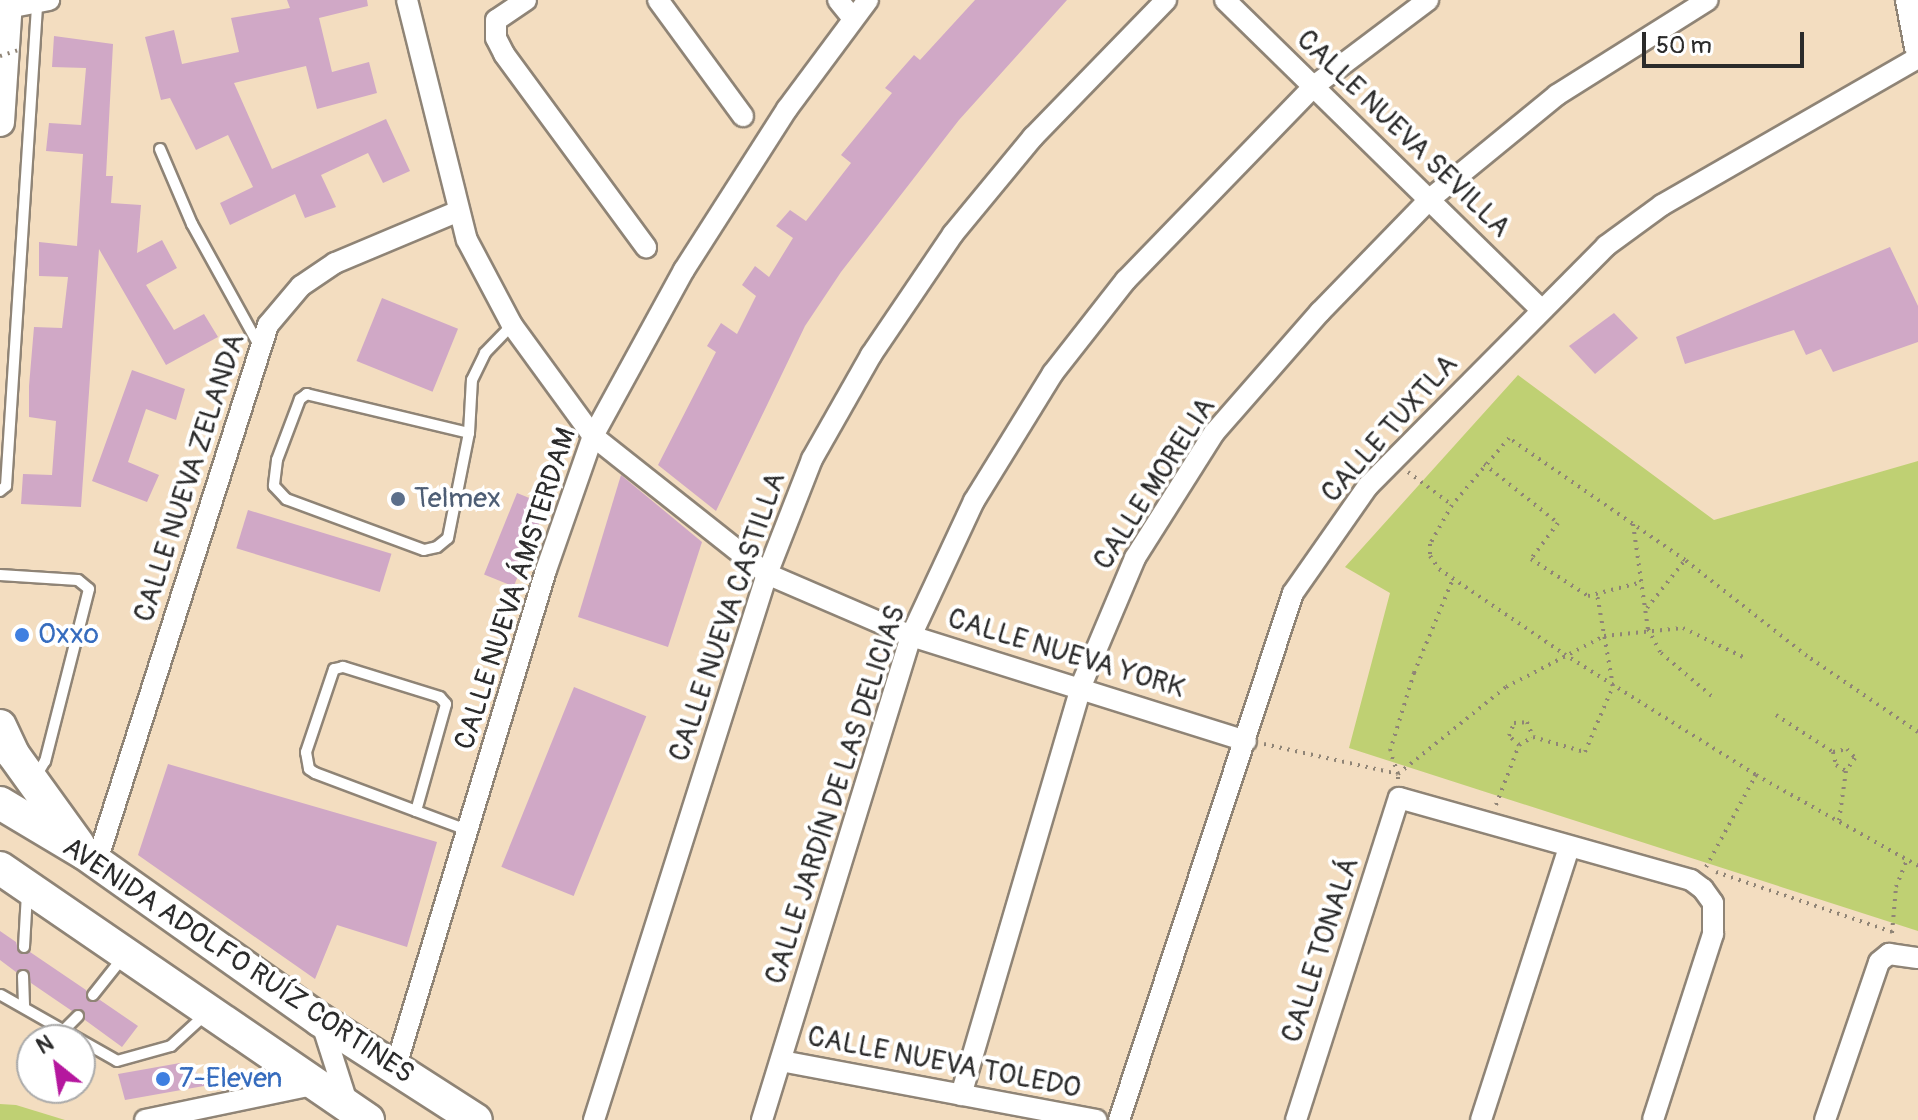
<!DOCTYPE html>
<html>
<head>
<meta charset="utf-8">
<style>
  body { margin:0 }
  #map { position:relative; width:1918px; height:1120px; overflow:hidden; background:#f3ddc0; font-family:Pangolin,sans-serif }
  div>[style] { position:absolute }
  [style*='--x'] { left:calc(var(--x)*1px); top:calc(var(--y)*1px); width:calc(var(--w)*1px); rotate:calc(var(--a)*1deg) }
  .green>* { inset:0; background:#bfd073 }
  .building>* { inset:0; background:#d0a8c6; transform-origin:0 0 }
  .path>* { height:4px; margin-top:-2px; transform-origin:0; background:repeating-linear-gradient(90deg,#8f8476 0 2px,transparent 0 8px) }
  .roads { filter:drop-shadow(2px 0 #8f8476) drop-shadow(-2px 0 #8f8476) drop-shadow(0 2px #8f8476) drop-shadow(0 -2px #8f8476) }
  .service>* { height:10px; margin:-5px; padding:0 5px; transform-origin:5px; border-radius:5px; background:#fff }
  .minor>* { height:20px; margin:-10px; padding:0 10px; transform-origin:10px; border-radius:10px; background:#fff }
  .tertiary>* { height:26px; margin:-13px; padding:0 13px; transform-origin:13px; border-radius:13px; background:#fff }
  .secondary>* { height:28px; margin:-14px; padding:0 14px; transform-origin:14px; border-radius:14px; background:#fff }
  .primary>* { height:32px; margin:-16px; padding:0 16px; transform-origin:16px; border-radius:16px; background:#fff }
  .path-bridge>* { height:4px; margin-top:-2px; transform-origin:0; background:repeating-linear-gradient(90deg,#8f8476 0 2px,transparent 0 8px) }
  .dots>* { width:22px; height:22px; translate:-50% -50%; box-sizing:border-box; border:4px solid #fff; border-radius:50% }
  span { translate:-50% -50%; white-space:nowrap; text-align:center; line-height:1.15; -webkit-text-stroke:8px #fff; paint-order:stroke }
  .street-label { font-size:28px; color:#2b2b2b }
  .service-label { font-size:28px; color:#4e5e75 }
  .left { translate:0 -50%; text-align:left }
  .shop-label { font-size:28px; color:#366cbe }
  .north { position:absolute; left:16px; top:1024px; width:80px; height:80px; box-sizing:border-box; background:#fff; border:2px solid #aaa; border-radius:50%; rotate:330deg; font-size:22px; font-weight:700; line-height:32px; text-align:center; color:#2b2b2b }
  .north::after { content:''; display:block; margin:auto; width:28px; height:36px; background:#b5179e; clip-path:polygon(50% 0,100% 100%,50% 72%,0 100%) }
  .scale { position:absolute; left:1642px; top:32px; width:162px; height:36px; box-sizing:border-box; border:4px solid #2b2b2b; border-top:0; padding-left:10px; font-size:24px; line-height:28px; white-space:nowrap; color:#2b2b2b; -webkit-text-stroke:6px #fff; paint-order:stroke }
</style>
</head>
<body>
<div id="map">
  <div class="green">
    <div style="clip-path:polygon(1518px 375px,1714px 520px,1918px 461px,1918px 931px,1349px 748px,1390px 593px,1345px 567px)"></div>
    <div style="clip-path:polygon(0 1104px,16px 1105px,65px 1120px,0 1120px)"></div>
  </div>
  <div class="building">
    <div style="clip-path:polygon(287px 0,367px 0,368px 6px,319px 18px,332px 72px,369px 62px,377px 93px,317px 109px,306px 66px,234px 83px,272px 169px,386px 119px,410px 171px,383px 183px,368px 153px,321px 175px,336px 207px,305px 218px,295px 194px,230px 225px,220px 203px,253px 187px,228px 135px,196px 150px,170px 98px,161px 100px,145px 37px,174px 30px,182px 64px,239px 52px,231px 18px,290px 8px)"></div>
    <div style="clip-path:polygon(975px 0,1067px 0,959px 120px,841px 272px,805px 326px,716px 511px,658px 465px,716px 352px,707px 346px,721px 323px,737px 334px,756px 296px,742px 285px,755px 266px,769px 277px,793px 238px,776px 226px,790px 210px,806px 221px,851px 163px,841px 155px,892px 93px,885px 88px,914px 55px,920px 60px)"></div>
    <div style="clip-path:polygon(54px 36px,113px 44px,106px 176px,113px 176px,111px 203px,141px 205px,137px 253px,162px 240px,177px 268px,146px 285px,174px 330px,204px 314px,218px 337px,166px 365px,99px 249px,81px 507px,21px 504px,23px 474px,52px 475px,56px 421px,29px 417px,29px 386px,34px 327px,62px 328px,68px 277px,39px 276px,39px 242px,77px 246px,83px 154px,46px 151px,49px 123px,81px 125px,86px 68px,52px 67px)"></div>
    <div style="clip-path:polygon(1890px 247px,1918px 306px,1918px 342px,1833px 372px,1821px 349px,1806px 355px,1794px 330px,1685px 364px,1676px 337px)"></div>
    <div style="left:382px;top:298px;width:82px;height:68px;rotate:22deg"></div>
    <div style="clip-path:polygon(1614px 313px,1638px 338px,1595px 374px,1569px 346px)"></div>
    <div style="clip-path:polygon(132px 370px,185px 389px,176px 420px,146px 409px,128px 462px,159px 475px,147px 502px,92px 481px)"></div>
    <div style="clip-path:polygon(621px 475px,702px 542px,668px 647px,578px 617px)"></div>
    <div style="left:517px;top:493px;width:32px;height:88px;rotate:22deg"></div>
    <div style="left:248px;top:510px;width:150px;height:40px;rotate:17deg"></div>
    <div style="left:574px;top:687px;width:78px;height:194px;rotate:22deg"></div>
    <div style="clip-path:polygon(168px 764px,437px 842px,407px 947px,337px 925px,315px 979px,138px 855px)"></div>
    <div style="clip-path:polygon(0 931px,16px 942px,19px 953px,30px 952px,86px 990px,89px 1002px,100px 1000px,138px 1026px,122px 1047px,85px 1020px,83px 1010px,72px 1011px,31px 983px,27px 969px,16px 972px,0 960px)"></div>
    <div style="clip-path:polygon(180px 1063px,215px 1084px,125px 1100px,118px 1074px)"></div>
  </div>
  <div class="path">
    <div style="--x:1484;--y:464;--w:95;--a:38.6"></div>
    <div style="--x:1558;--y:523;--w:45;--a:126.9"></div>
    <div style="--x:1531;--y:559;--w:68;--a:33"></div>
    <div style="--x:1588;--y:596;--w:56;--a:-14.5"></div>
    <div style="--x:1408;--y:472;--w:55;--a:36.9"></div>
    <div style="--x:1633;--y:524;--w:106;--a:81.9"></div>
    <div style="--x:1648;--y:629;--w:27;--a:62"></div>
    <div style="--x:1661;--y:653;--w:71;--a:40.4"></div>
    <div style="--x:1647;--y:608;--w:61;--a:-51.6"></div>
    <div style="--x:1776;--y:715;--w:68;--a:33"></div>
    <div style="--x:1833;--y:752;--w:13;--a:77"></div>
    <div style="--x:1836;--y:765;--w:12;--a:31"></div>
    <div style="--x:1918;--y:732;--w:135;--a:-145.6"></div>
    <div style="--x:1807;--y:656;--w:155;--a:-141.8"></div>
    <div style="--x:1685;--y:560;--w:214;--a:-145.3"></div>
    <div style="--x:1509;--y:438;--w:88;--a:130.4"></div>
    <div style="--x:1452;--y:505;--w:45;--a:119.4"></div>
    <div style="--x:1430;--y:544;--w:12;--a:90"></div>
    <div style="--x:1430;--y:556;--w:16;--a:55"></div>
    <div style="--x:1439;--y:569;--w:151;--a:34.2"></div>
    <div style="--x:1564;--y:654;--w:227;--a:32.2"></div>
    <div style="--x:1756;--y:775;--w:186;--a:29.3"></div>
    <div style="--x:1264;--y:744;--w:137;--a:12.6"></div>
    <div style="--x:1519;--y:745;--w:13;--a:-138"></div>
    <div style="--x:1509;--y:736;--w:14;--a:-69"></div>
    <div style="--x:1514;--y:723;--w:13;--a:-4"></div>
    <div style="--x:1527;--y:722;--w:16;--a:68"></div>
    <div style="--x:1833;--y:752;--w:14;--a:-12"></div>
    <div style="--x:1847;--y:749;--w:12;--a:48"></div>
    <div style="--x:1855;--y:758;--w:16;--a:125"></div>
    <div style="--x:1846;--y:771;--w:50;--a:98"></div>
    <div style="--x:1398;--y:774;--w:24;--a:-109"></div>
    <div style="--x:1390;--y:751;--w:82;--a:-72.9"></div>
    <div style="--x:1414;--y:673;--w:102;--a:-67.5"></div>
    <div style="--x:1398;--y:779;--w:5;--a:-90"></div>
    <div style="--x:1398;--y:774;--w:139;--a:-38.9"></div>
    <div style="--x:1506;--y:687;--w:110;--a:-27.5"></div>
    <div style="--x:1604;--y:636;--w:79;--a:-5.8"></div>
    <div style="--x:1683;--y:628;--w:67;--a:25.8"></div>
    <div style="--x:1496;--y:805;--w:64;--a:-69"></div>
    <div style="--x:1519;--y:745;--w:16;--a:-30"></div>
    <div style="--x:1533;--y:737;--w:54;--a:16.1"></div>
    <div style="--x:1585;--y:752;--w:72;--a:-67"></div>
    <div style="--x:1613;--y:686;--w:93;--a:-99.9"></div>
    <div style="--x:1706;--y:867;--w:105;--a:-61.5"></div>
    <div style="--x:1716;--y:872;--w:186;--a:18.8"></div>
    <div style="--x:1892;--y:933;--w:46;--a:-85"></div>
    <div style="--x:1896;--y:887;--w:29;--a:-68"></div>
  </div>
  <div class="roads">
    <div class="service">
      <div style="--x:160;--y:149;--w:82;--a:66.9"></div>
      <div style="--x:192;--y:224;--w:141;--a:61.1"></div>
      <div style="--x:469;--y:433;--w:167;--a:-166.5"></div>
      <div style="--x:307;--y:394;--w:9;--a:144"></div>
      <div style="--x:300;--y:399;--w:65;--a:110.7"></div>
      <div style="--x:277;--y:460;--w:26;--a:97"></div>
      <div style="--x:274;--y:486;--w:18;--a:47"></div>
      <div style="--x:286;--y:499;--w:147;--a:20.3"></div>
      <div style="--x:424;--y:550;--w:13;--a:-13"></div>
      <div style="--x:437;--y:547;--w:14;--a:-39"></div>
      <div style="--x:448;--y:538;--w:107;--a:-78.7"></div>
      <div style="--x:469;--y:433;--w:53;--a:-86.8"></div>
      <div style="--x:472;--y:380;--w:30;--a:-64"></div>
      <div style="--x:485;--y:353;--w:39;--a:-46"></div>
      <div style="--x:0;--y:491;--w:8;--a:-40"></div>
      <div style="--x:6;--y:486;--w:485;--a:-86.3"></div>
      <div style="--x:0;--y:575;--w:78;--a:3.7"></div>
      <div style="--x:78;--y:580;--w:14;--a:39"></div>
      <div style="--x:89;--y:589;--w:178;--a:104.3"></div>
      <div style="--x:45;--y:761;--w:17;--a:121"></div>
      <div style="--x:416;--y:811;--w:111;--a:-74.3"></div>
      <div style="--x:446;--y:704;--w:9;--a:-131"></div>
      <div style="--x:440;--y:697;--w:102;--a:-162.8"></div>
      <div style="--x:343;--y:667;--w:9;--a:167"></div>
      <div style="--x:334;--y:669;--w:88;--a:108.6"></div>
      <div style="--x:306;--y:752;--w:17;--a:80"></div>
      <div style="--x:309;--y:769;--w:7;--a:34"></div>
      <div style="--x:315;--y:773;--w:108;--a:20.6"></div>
      <div style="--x:416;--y:811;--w:54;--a:20.4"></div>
      <div style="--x:24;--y:947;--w:53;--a:-86.8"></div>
      <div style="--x:23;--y:976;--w:31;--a:88"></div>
      <div style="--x:1;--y:995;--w:133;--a:29.6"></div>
      <div style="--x:117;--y:1061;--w:56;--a:-15.5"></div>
      <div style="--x:171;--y:1046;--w:47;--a:-42.4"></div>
      <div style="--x:93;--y:995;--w:50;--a:-51.5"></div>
      <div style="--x:66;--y:1028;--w:17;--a:-45"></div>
    </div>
    <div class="minor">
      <div style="--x:407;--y:0;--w:247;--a:76"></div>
      <div style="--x:467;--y:240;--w:96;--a:62.1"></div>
      <div style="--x:512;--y:325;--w:137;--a:53.9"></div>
      <div style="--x:593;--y:436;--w:222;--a:38.4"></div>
      <div style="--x:767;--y:574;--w:157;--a:23.3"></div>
      <div style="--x:911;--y:636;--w:351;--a:17.4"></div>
      <div style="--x:526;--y:0;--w:36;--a:146"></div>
      <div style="--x:496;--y:20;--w:18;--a:90"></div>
      <div style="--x:496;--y:38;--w:18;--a:63"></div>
      <div style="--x:504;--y:54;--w:240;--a:53.7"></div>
      <div style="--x:658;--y:0;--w:144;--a:53.8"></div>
      <div style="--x:838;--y:0;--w:22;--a:51"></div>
      <div style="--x:1225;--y:0;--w:442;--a:44.4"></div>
      <div style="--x:8;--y:8;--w:42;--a:-11"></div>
      <div style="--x:96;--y:864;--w:566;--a:-72.3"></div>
      <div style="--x:268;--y:325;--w:51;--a:-49.8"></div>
      <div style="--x:301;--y:286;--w:41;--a:-34.1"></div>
      <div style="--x:335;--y:263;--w:134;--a:-22.8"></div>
      <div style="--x:321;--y:1021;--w:88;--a:72.2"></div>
      <div style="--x:781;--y:1061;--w:321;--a:10.6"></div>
      <div style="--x:395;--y:1069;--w:521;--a:-73.16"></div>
      <div style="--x:546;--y:570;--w:142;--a:-70.7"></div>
      <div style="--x:593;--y:436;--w:189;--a:-61.3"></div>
      <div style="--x:684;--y:270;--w:191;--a:-57.4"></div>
      <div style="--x:787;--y:109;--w:136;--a:-53.4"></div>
      <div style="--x:961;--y:1095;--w:426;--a:-73.6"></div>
      <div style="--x:1081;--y:686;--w:139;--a:-67.1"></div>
      <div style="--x:1135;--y:558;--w:148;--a:-57.7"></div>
      <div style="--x:1214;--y:433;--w:161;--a:-48.8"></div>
      <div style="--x:1320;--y:312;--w:158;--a:-45.8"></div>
      <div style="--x:1430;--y:199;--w:164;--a:-39.3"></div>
      <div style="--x:1557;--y:95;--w:178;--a:-32.2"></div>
      <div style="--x:145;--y:1120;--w:171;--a:-11.8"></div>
      <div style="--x:594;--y:1120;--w:573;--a:-72.42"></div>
      <div style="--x:767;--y:574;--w:123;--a:-68.6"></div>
      <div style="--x:812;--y:459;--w:120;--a:-60.4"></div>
      <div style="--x:871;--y:355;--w:146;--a:-55.9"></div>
      <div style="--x:953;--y:234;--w:126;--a:-50.5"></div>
      <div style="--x:1033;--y:137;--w:191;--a:-45.8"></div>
      <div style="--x:762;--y:1120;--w:506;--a:-72.89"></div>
      <div style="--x:911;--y:636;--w:149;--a:-65"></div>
      <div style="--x:974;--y:501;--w:150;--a:-58.3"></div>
      <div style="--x:1053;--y:373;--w:118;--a:-51.9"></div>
      <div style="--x:1126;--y:280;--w:270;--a:-45.9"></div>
      <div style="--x:1314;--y:86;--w:143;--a:-37"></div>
      <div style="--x:1119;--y:1120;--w:555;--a:-71.73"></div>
      <div style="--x:1293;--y:593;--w:131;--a:-55"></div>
      <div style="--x:1368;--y:486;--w:338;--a:-45.2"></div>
      <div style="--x:1606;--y:246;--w:69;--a:-36.2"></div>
      <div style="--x:1662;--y:205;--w:295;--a:-29.9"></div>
      <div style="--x:1296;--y:1120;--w:338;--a:-72.3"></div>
      <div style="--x:1399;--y:798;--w:303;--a:15.7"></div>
      <div style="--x:1691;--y:880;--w:15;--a:37"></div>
      <div style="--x:1703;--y:889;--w:17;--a:54"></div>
      <div style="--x:1713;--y:903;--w:31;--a:90"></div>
      <div style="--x:1713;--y:934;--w:195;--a:107.9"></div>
      <div style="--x:1481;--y:1120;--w:286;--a:-72.1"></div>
      <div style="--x:1825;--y:1120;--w:167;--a:-71.1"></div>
      <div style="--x:1879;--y:962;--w:13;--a:-39"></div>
      <div style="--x:1889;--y:954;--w:29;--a:8"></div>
    </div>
    <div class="tertiary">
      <div style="--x:1909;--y:0;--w:48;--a:79.2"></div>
    </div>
    <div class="secondary">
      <div style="--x:0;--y:122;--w:122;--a:-86.2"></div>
    </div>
    <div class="primary">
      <div style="--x:0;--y:726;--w:31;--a:65"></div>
      <div style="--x:13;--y:754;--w:111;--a:54.2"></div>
      <div style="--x:0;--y:803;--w:98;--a:30.8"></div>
      <div style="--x:84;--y:853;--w:289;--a:35.3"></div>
      <div style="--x:320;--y:1020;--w:185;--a:32.7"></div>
      <div style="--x:0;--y:868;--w:446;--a:34.4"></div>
    </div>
  </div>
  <div class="path-bridge">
    <div style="--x:0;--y:56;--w:23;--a:-18"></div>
  </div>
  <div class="dots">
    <div style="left:398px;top:499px;background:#5c6f8a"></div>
    <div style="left:22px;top:635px;background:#3f7fe0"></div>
    <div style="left:163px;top:1079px;background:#3f7fe0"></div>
  </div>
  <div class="street-label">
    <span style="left:1403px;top:134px;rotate:44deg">CALLE NUEVA SEVILLA</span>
    <span style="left:1390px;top:429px;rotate:-48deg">CALLE TUXTLA</span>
    <span style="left:190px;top:478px;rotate:-72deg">CALLE NUEVA ZELANDA</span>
    <span style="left:1155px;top:484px;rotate:-57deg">CALLE MORELIA</span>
    <span style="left:516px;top:589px;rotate:-72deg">CALLE NUEVA ÁMSTERDAM</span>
    <span style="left:728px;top:617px;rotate:-71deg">CALLE NUEVA CASTILLA</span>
    <span style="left:1066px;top:654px;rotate:17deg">CALLE NUEVA YORK</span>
    <span style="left:836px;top:795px;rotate:-72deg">CALLE JARDÍN DE LAS DELICIAS</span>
    <span style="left:1321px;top:950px;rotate:-72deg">CALLE TONALÁ</span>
    <span style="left:238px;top:961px;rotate:34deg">AVENIDA ADOLFO RUÍZ CORTINES</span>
    <span style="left:944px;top:1063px;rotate:11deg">CALLE NUEVA TOLEDO</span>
  </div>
  <div class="service-label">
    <span class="left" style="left:414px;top:499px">Telmex</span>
  </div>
  <div class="shop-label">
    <span class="left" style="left:38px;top:635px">Oxxo</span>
    <span class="left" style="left:179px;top:1079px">7-Eleven</span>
  </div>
  <div class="north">N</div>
  <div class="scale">50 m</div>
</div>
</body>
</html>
